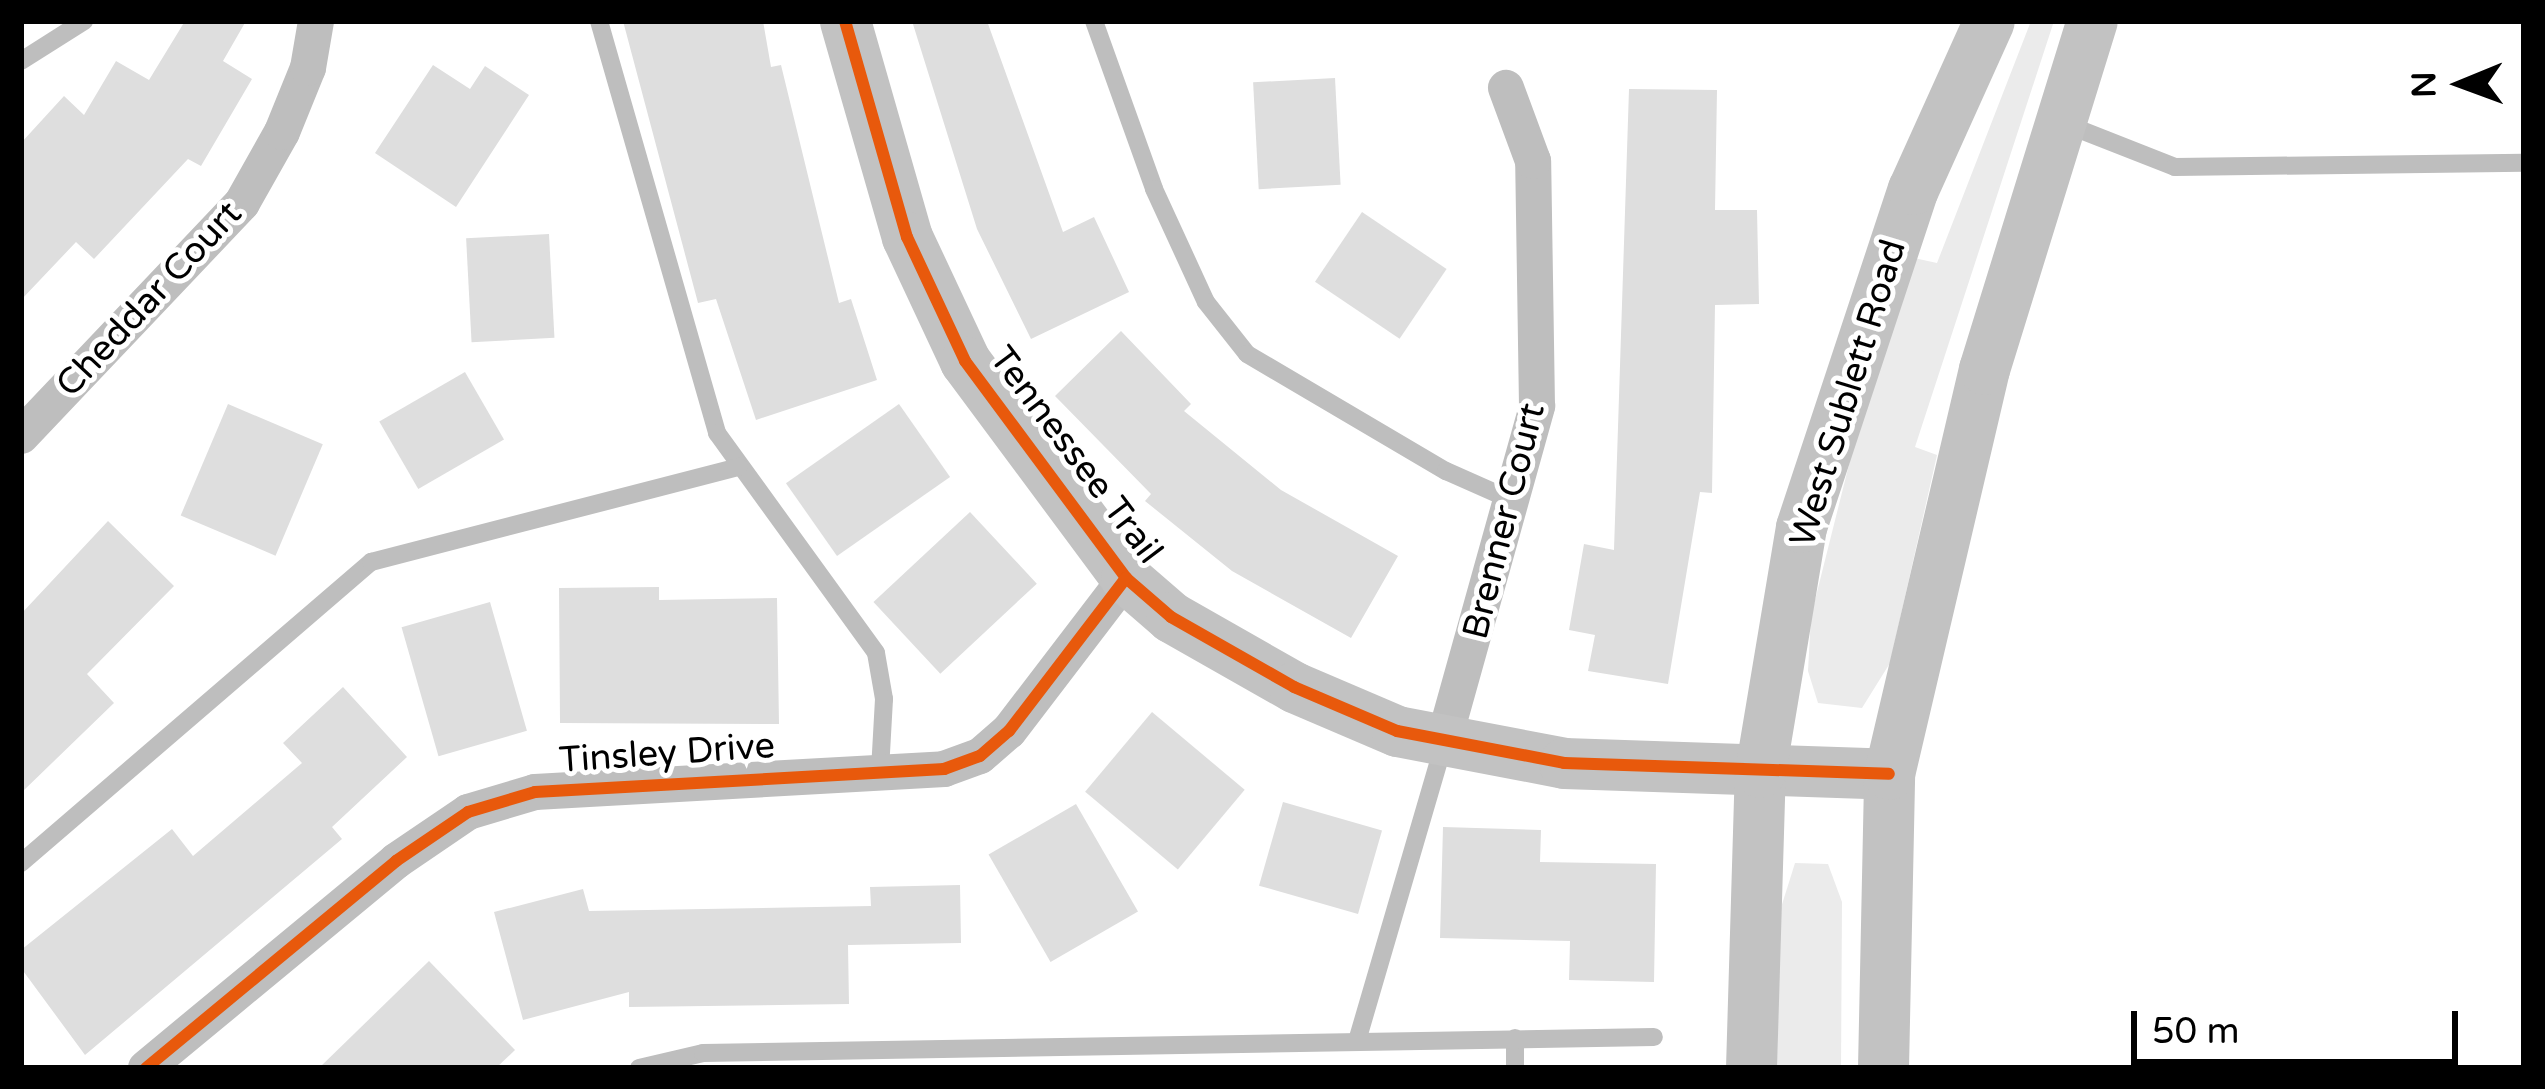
<!DOCTYPE html>
<html>
<head>
<meta charset="utf-8">
<style>
  body { margin:0 }
  #map { position:relative; width:2545px; height:1089px; overflow:hidden; background:#fff; font-family:"Varela Round",sans-serif }
  div>[style] { position:absolute }
  [style*='--x'] { left:calc(var(--x)*1px); top:calc(var(--y)*1px); width:calc(var(--w)*1px); rotate:calc(var(--a)*1deg) }
  .green>* { inset:0; background:#ebebeb }
  .building>* { inset:0; background:#dedede; transform-origin:0 0 }
  .lane>* { height:18px; margin:-9px; padding:0 9px; transform-origin:9px; border-radius:9px; background:#bebebe }
  .street>* { height:36px; margin:-18px; padding:0 18px; transform-origin:18px; border-radius:18px; background:#bebebe }
  .secondary>* { height:51px; margin:-25.5px; padding:0 25.5px; transform-origin:25.5px; border-radius:25.5px; background:#c2c2c2 }
  .cycleway>* { height:12px; margin:-6px; padding:0 6px; transform-origin:6px; border-radius:6px; background:#e8590c }
  span { translate:-50% -50%; white-space:nowrap; text-align:center; line-height:1.15; -webkit-text-stroke:10px #fff; paint-order:stroke }
  .street-label { font-size:36px; color:#000 }
  .frame { position:absolute; inset:0; border:24px solid #000; pointer-events:none }
  .north { position:absolute; left:2401px; top:24px; width:120px; height:120px; -webkit-text-stroke:9px #fff; paint-order:stroke; rotate:269deg; font-size:33px; font-weight:700; line-height:48px; text-align:center; color:#000 }
  .north::after { content:''; display:block; margin:auto; width:42px; height:54px; background:#000; clip-path:polygon(50% 0,100% 100%,50% 72%,0 100%) }
  .scale { position:absolute; left:2131px; top:1011px; width:327px; height:54px; box-sizing:border-box; border:6px solid #000; border-top:0; padding-left:15px; font-size:36px; line-height:42px; white-space:nowrap; color:#000; -webkit-text-stroke:9px #fff; paint-order:stroke }
</style>
</head>
<body>
<div id="map">
  <div class="green">
    <div style="clip-path:polygon(2031px 21px,2054px 21px,1915px 447px,1937px 455px,1890px 663px,1862px 708px,1818px 703px,1808px 671px,1811px 616px,1873px 369px,1914px 258px,1937px 263px)"></div>
    <div style="clip-path:polygon(1795px 863px,1828px 864px,1842px 902px,1841px 1068px,1777px 1068px,1779px 914px)"></div>
  </div>
  <div class="building">
    <div style="clip-path:polygon(185px 21px,246px 21px,223px 61px,252px 79px,201px 166px,188px 159px,94px 259px,76px 242px,21px 300px,21px 143px,64px 96px,84px 115px,116px 61px,149px 80px)"></div>
    <div style="clip-path:polygon(623px 21px,763px 21px,771px 67px,781px 65px,839px 303px,851px 299px,877px 380px,756px 420px,716px 299px,698px 303px)"></div>
    <div style="clip-path:polygon(912px 21px,987px 21px,1063px 232px,1094px 217px,1129px 292px,1031px 339px,977px 229px)"></div>
    <div style="clip-path:polygon(433px 65px,470px 89px,485px 66px,529px 95px,456px 207px,375px 153px)"></div>
    <div style="left:1335px;top:78px;width:107px;height:82px;rotate:87deg"></div>
    <div style="clip-path:polygon(1629px 89px,1717px 90px,1715px 210px,1757px 210px,1759px 304px,1715px 305px,1712px 493px,1700px 492px,1668px 684px,1588px 671px,1595px 635px,1569px 630px,1584px 544px,1614px 550px)"></div>
    <div style="left:1362px;top:212px;width:102px;height:84px;rotate:34deg"></div>
    <div style="left:549px;top:234px;width:104px;height:83px;rotate:87deg"></div>
    <div style="clip-path:polygon(1121px 331px,1191px 404px,1184px 411px,1281px 490px,1398px 556px,1351px 638px,1232px 571px,1145px 501px,1151px 494px,1055px 396px)"></div>
    <div style="left:465px;top:372px;width:78px;height:99px;rotate:60deg"></div>
    <div style="left:228px;top:404px;width:103px;height:121px;rotate:23deg"></div>
    <div style="left:899px;top:404px;width:89px;height:138px;rotate:55deg"></div>
    <div style="left:970px;top:512px;width:98px;height:132px;rotate:47deg"></div>
    <div style="clip-path:polygon(108px 521px,174px 586px,87px 674px,114px 703px,21px 793px,21px 614px)"></div>
    <div style="clip-path:polygon(659px 587px,659px 600px,777px 598px,779px 724px,560px 723px,559px 588px)"></div>
    <div style="left:490px;top:602px;width:134px;height:92px;rotate:74deg"></div>
    <div style="clip-path:polygon(343px 687px,407px 757px,332px 827px,342px 839px,85px 1055px,21px 968px,21px 950px,172px 829px,193px 856px,302px 763px,283px 743px)"></div>
    <div style="left:1152px;top:712px;width:121px;height:104px;rotate:40deg"></div>
    <div style="left:1283px;top:802px;width:103px;height:87px;rotate:16deg"></div>
    <div style="left:1076px;top:804px;width:124px;height:101px;rotate:60deg"></div>
    <div style="clip-path:polygon(1443px 827px,1541px 830px,1540px 862px,1656px 864px,1654px 982px,1569px 980px,1570px 941px,1440px 938px)"></div>
    <div style="clip-path:polygon(960px 885px,961px 943px,848px 945px,849px 1004px,629px 1007px,629px 992px,523px 1020px,494px 912px,583px 889px,589px 911px,871px 906px,870px 887px)"></div>
    <div style="clip-path:polygon(429px 961px,515px 1050px,496px 1068px,319px 1068px)"></div>
  </div>
  <div class="lane">
    <div style="--x:599;--y:21;--w:429;--a:74"></div>
    <div style="--x:717;--y:433;--w:271;--a:54.1"></div>
    <div style="--x:876;--y:653;--w:47;--a:80.1"></div>
    <div style="--x:884;--y:699;--w:71;--a:93.2"></div>
    <div style="--x:1094;--y:21;--w:178;--a:70.3"></div>
    <div style="--x:1154;--y:189;--w:124;--a:65.3"></div>
    <div style="--x:1206;--y:302;--w:66;--a:51.7"></div>
    <div style="--x:1247;--y:354;--w:231;--a:30.5"></div>
    <div style="--x:1446;--y:471;--w:77;--a:23.9"></div>
    <div style="--x:21;--y:61;--w:75;--a:-32.4"></div>
    <div style="--x:2063;--y:123;--w:120;--a:21.4"></div>
    <div style="--x:2175;--y:167;--w:349;--a:-0.7"></div>
    <div style="--x:21;--y:863;--w:462;--a:-40.7"></div>
    <div style="--x:371;--y:562;--w:380;--a:-14.5"></div>
    <div style="--x:1515;--y:1038;--w:30;--a:90"></div>
    <div style="--x:1357;--y:1041;--w:307;--a:-73.7"></div>
    <div style="--x:639;--y:1068;--w:66;--a:-13.2"></div>
    <div style="--x:703;--y:1053;--w:951;--a:-0.96"></div>
  </div>
  <div class="street">
    <div style="--x:21;--y:436;--w:321;--a:-46.5"></div>
    <div style="--x:242;--y:203;--w:81;--a:-60.6"></div>
    <div style="--x:282;--y:132;--w:69;--a:-67.9"></div>
    <div style="--x:308;--y:68;--w:48;--a:-80.3"></div>
    <div style="--x:1444;--y:740;--w:347;--a:-74.4"></div>
    <div style="--x:1537;--y:406;--w:245;--a:-90.9"></div>
    <div style="--x:1533;--y:161;--w:78;--a:-110.3"></div>
    <div style="--x:146;--y:1068;--w:325;--a:-39.6"></div>
    <div style="--x:396;--y:861;--w:87;--a:-34.2"></div>
    <div style="--x:468;--y:812;--w:70;--a:-16.6"></div>
    <div style="--x:535;--y:792;--w:410;--a:-3.2"></div>
    <div style="--x:944;--y:769;--w:38;--a:-20"></div>
    <div style="--x:980;--y:756;--w:38;--a:-41"></div>
    <div style="--x:1009;--y:731;--w:193;--a:-52.6"></div>
  </div>
  <div class="secondary">
    <div style="--x:845;--y:21;--w:225;--a:74"></div>
    <div style="--x:907;--y:237;--w:137;--a:64.9"></div>
    <div style="--x:965;--y:361;--w:270;--a:53.4"></div>
    <div style="--x:1126;--y:578;--w:60;--a:40.9"></div>
    <div style="--x:1171;--y:617;--w:142;--a:29.6"></div>
    <div style="--x:1294;--y:687;--w:112;--a:23.1"></div>
    <div style="--x:1397;--y:731;--w:170;--a:10.8"></div>
    <div style="--x:1564;--y:763;--w:325;--a:1.9"></div>
    <div style="--x:1751;--y:1068;--w:296;--a:-88.3"></div>
    <div style="--x:1760;--y:772;--w:248;--a:-80.5"></div>
    <div style="--x:1801;--y:527;--w:356;--a:-71.7"></div>
    <div style="--x:1913;--y:189;--w:184;--a:-65.7"></div>
    <div style="--x:1883;--y:1068;--w:294;--a:-88.8"></div>
    <div style="--x:1889;--y:774;--w:416;--a:-76.8"></div>
    <div style="--x:1984;--y:369;--w:364;--a:-72.8"></div>
  </div>
  <div class="cycleway">
    <div style="--x:845;--y:21;--w:225;--a:74"></div>
    <div style="--x:907;--y:237;--w:137;--a:64.9"></div>
    <div style="--x:965;--y:361;--w:270;--a:53.4"></div>
    <div style="--x:1126;--y:578;--w:60;--a:40.9"></div>
    <div style="--x:1171;--y:617;--w:142;--a:29.6"></div>
    <div style="--x:1294;--y:687;--w:112;--a:23.1"></div>
    <div style="--x:1397;--y:731;--w:170;--a:10.8"></div>
    <div style="--x:1564;--y:763;--w:325;--a:1.9"></div>
    <div style="--x:146;--y:1068;--w:325;--a:-39.6"></div>
    <div style="--x:396;--y:861;--w:87;--a:-34.2"></div>
    <div style="--x:468;--y:812;--w:70;--a:-16.6"></div>
    <div style="--x:535;--y:792;--w:410;--a:-3.2"></div>
    <div style="--x:944;--y:769;--w:38;--a:-20"></div>
    <div style="--x:980;--y:756;--w:38;--a:-41"></div>
    <div style="--x:1009;--y:731;--w:193;--a:-52.6"></div>
  </div>
  <div class="street-label">
    <span style="left:149px;top:299px;rotate:-47deg">Cheddar Court</span>
    <span style="left:1848px;top:393px;rotate:-73deg">West Sublett Road</span>
    <span style="left:1076px;top:455px;rotate:53deg">Tennessee Trail</span>
    <span style="left:1504px;top:521px;rotate:-76deg">Brenner Court</span>
    <span style="left:667px;top:753px;rotate:-4deg">Tinsley Drive</span>
  </div>
  <div class="frame"></div>
  <div class="north">N</div>
  <div class="scale">50 m</div>
</div>
</body>
</html>
